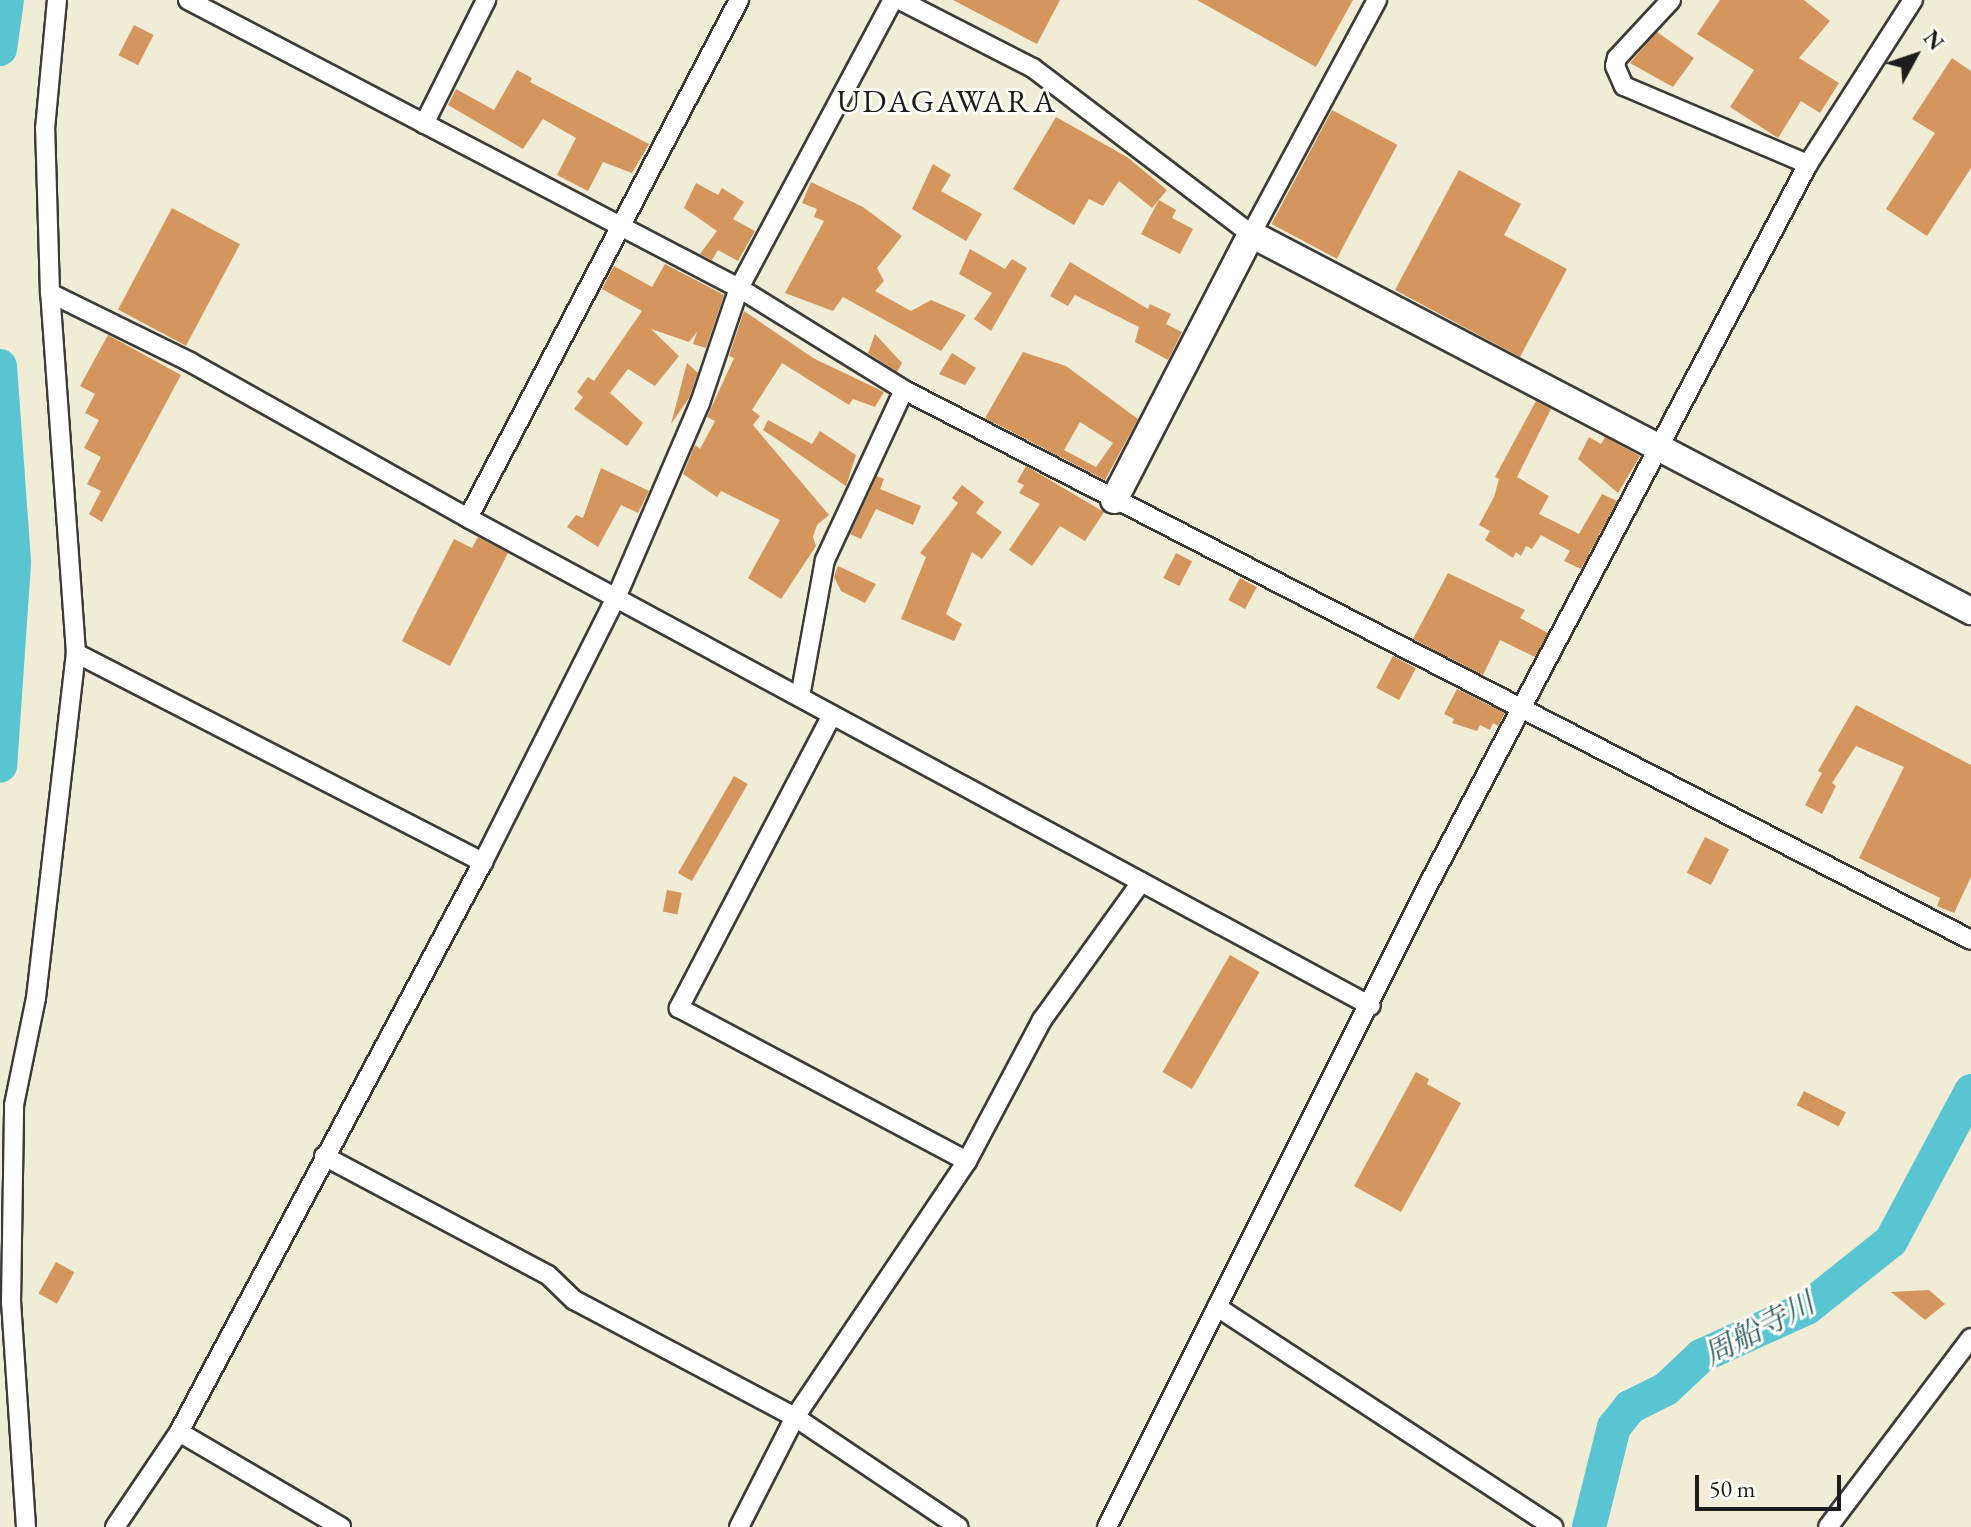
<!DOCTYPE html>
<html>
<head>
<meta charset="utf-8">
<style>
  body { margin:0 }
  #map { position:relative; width:1971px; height:1527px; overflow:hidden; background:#f1ecd5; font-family:"EB Garamond","Noto Serif JP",serif }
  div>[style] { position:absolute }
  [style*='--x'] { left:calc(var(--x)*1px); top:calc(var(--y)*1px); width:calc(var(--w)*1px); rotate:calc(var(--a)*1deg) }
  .river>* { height:34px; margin:-17px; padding:0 17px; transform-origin:17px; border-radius:17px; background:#5ac5d2 }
  .building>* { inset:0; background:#d5965e; transform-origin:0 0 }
  .roads { filter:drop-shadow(2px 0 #3c3b38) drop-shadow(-2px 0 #3c3b38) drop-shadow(0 2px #3c3b38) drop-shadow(0 -2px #3c3b38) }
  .street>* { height:18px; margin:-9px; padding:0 9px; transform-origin:9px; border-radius:9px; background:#fff }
  .secondary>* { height:26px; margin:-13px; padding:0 13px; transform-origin:13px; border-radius:13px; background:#fff }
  span { translate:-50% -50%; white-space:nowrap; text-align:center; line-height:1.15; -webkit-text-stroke:6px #fdfcf7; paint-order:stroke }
  .water-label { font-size:30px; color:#356065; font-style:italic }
  .quarter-label { font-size:32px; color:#1c1c1c; letter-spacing:2px }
  .north { position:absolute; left:1875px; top:16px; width:80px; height:80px; -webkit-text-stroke:6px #fdfcf7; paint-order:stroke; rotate:50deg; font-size:22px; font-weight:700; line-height:32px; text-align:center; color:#1c1c1c }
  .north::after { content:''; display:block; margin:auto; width:28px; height:36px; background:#1c1c1c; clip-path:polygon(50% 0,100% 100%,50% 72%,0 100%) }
  .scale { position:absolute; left:1695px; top:1475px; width:146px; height:36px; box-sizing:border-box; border:4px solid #1c1c1c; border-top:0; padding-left:10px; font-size:24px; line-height:28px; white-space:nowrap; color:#1c1c1c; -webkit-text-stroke:6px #fdfcf7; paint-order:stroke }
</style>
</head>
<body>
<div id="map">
  <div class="river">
    <div style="--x:0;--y:49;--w:49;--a:-81.9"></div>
    <div style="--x:0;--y:366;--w:197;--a:85.9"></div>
    <div style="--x:14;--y:563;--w:203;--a:93.9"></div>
    <div style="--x:1589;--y:1527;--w:103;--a:-76"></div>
    <div style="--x:1614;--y:1427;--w:26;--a:-51"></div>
    <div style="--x:1630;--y:1407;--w:40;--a:-26.6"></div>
    <div style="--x:1666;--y:1389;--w:48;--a:-43.3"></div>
    <div style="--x:1701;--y:1356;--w:116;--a:-24.4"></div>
    <div style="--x:1807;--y:1308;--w:107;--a:-38.6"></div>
    <div style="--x:1891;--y:1241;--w:170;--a:-61.9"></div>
  </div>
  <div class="building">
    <div style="clip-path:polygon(953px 0,1060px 0,1037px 44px)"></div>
    <div style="clip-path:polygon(1197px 0,1353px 0,1316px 67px)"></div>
    <div style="clip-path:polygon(1720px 0,1804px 0,1830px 21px,1799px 58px,1839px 83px,1820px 113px,1801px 101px,1778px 138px,1730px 107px,1754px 70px,1697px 34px)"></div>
    <div style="left:134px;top:25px;width:22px;height:34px;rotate:27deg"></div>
    <div style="clip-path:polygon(1657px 32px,1694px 58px,1673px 87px,1630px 63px)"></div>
    <div style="clip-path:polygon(1952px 58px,1971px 71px,1971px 168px,1927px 236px,1886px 209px,1935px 133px,1912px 119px)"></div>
    <div style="clip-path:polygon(517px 70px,532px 78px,530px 82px,649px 144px,632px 173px,603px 162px,588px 191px,557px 175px,576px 138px,543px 119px,523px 149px,448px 105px,456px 89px,494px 110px)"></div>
    <div style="left:1332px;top:110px;width:74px;height:129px;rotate:28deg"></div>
    <div style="clip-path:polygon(1056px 117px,1127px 157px,1167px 190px,1152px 208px,1119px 181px,1103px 206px,1089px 199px,1074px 225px,1013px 189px)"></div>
    <div style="clip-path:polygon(933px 164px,951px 175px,941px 191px,982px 214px,966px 241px,912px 209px)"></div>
    <div style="clip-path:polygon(1459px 170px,1521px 204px,1504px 235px,1567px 269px,1520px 357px,1395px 290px)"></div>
    <div style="clip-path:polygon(811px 182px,863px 207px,902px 236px,877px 268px,884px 281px,875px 291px,911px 311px,931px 300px,966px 315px,941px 351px,843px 297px,833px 311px,785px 293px,824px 221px,814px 217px,817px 209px,802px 203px)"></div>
    <div style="clip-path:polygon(696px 183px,718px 195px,722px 188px,744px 202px,733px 219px,755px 231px,738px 261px,718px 250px,712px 260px,700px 254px,717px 231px,684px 208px)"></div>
    <div style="clip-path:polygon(1159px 200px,1176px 210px,1172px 218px,1193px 229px,1180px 254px,1141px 234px)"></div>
    <div style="left:172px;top:208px;width:77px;height:115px;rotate:28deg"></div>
    <div style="clip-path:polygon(970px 249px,1005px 269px,1012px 259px,1027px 268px,991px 331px,974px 319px,992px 293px,959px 274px)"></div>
    <div style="clip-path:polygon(1070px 262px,1148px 309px,1150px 304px,1171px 314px,1166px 324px,1182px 332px,1168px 360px,1135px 342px,1139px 327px,1075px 295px,1068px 306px,1050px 296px)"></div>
    <div style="clip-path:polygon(665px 264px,724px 295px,706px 348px,693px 344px,697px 332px,689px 342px,651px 329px,679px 356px,655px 386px,628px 369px,610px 393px,643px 423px,627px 446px,574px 409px,583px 397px,577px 392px,588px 377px,594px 381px,642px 311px,602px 289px,614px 266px,652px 287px)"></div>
    <div style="clip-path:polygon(744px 311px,813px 358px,884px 392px,875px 407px,853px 399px,849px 405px,782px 363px,752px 410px,760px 416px,753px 425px,829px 515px,817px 525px,813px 537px,816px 546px,781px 599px,748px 578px,780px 520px,721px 491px,717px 497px,683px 474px,695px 445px,700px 449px,715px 421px,707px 417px,734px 358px,729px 356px)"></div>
    <div style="clip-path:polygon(875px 334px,902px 363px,897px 372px,868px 353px)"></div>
    <div style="clip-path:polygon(108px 335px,181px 375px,102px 522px,89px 514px,101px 491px,87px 484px,101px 457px,84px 448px,99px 420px,85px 413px,95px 394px,80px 386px)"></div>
    <div style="clip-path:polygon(evenodd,1023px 352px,1066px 366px,1138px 419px,1105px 480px,985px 418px,1023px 352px,1080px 422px,1113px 443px,1096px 467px,1064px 450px,1080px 422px)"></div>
    <div style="clip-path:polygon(952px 353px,976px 368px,965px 385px,939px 374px)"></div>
    <div style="clip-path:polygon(687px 363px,698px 373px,689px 398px,671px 424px)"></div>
    <div style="clip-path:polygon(1536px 401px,1551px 409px,1517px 477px,1549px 496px,1539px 514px,1579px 534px,1602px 494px,1617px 501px,1581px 569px,1564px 561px,1570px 551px,1541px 535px,1532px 549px,1526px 546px,1521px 556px,1516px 552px,1513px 558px,1485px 540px,1490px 531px,1479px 525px,1494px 497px,1499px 479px,1495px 477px)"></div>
    <div style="clip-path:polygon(768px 420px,812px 444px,820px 431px,856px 455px,846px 486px,763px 430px)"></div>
    <div style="clip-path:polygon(1589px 437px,1601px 444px,1605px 437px,1640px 456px,1618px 493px,1578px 459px)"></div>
    <div style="clip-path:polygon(1026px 466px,1104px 512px,1085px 541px,1060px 526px,1032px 566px,1009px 550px,1040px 504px,1019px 493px,1024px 485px,1017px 482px)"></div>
    <div style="clip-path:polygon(601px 468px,649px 491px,638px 513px,621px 505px,598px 547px,567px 527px,576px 515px,583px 518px)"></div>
    <div style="clip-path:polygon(877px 476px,884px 479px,880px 489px,921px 506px,913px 525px,876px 509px,861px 539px,850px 534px)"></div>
    <div style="clip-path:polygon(962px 485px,984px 502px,976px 513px,1002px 532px,982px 559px,972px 552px,946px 614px,962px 624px,954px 641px,901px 619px,926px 557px,920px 553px,958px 503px,952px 498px)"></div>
    <div style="clip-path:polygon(478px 537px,508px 553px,450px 666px,402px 641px,454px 539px,472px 548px)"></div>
    <div style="left:1176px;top:553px;width:18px;height:28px;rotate:27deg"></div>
    <div style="clip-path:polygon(838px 566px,876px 584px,865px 603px,841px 591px,834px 577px)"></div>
    <div style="clip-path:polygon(1448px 573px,1525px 610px,1520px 618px,1548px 633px,1535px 657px,1500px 640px,1483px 675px,1413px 639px)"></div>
    <div style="left:1240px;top:578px;width:19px;height:25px;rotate:28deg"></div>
    <div style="left:1393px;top:656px;width:26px;height:36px;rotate:28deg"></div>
    <div style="clip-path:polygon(1457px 689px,1505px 713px,1498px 726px,1493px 723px,1490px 730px,1480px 725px,1477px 731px,1452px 723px,1454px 719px,1444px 714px)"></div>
    <div style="clip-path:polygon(1856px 705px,1971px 765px,1971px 877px,1954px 913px,1937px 906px,1940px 898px,1859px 858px,1904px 767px,1856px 746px,1832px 783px,1836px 786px,1822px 814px,1805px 805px,1822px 773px,1818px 771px)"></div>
    <div style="left:734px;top:776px;width:16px;height:112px;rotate:30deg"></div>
    <div style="left:1705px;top:837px;width:27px;height:40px;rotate:27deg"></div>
    <div style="left:667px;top:890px;width:15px;height:22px;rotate:11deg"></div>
    <div style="left:1230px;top:955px;width:34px;height:135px;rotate:30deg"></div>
    <div style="clip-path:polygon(1416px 1072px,1429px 1079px,1427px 1084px,1461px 1103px,1401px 1212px,1354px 1186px)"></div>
    <div style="left:1804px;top:1091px;width:47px;height:16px;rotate:27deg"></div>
    <div style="left:56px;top:1262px;width:21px;height:36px;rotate:29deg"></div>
    <div style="clip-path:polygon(1929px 1290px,1945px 1304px,1925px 1320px,1891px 1292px)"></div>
  </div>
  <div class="roads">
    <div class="street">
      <div style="--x:188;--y:0;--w:622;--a:27.6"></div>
      <div style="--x:739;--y:288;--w:194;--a:31.7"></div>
      <div style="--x:904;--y:390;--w:1200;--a:27.27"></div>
      <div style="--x:900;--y:0;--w:149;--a:27.1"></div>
      <div style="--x:1033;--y:68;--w:274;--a:37.3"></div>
      <div style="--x:1251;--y:234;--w:266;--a:-61.7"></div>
      <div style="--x:1671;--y:0;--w:79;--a:133"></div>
      <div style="--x:1617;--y:58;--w:8;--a:104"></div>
      <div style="--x:1615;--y:66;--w:22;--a:66"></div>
      <div style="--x:1624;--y:86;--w:200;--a:23"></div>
      <div style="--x:424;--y:124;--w:139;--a:-63.4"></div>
      <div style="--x:50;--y:293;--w:156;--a:26.2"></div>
      <div style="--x:190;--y:362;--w:319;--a:29.3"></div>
      <div style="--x:468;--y:518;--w:1026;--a:28.39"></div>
      <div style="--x:468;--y:518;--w:585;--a:-62.38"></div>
      <div style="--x:76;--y:653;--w:458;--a:27.2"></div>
      <div style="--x:800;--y:697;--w:139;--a:-79.7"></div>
      <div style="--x:825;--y:560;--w:187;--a:-65.1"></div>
      <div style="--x:832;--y:715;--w:331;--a:117.6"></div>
      <div style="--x:679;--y:1008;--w:326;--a:28"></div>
      <div style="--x:324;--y:1156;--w:254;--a:28"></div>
      <div style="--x:548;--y:1275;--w:36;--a:44"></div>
      <div style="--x:574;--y:1300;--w:250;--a:27.9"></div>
      <div style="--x:795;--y:1417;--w:197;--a:33.9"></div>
      <div style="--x:1217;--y:1307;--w:402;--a:33.2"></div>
      <div style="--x:179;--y:1432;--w:188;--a:30.4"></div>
      <div style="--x:26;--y:1527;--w:225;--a:-93.8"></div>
      <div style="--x:11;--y:1303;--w:198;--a:-89.1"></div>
      <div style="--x:14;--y:1105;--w:109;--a:-78.4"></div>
      <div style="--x:36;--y:998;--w:347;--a:-83.4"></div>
      <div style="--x:76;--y:653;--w:361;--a:-94.1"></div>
      <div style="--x:50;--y:293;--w:164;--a:-91.7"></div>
      <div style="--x:45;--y:129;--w:130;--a:-84.7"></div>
      <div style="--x:115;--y:1527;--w:115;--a:-56"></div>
      <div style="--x:179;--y:1432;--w:646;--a:-61.93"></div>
      <div style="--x:483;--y:862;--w:296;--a:-63.3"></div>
      <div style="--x:616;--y:598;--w:212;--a:-66.7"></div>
      <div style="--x:700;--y:403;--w:121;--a:-71.3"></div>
      <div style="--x:739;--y:288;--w:327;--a:-61.9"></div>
      <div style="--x:739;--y:1527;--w:123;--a:-63"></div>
      <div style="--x:795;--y:1417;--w:308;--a:-56.1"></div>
      <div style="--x:967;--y:1161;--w:160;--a:-62"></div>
      <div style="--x:1042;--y:1020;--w:170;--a:-54.3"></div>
      <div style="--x:1107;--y:1527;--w:716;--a:-63.43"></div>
      <div style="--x:1427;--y:887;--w:817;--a:-62.21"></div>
      <div style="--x:1808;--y:164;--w:195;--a:-57.4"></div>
      <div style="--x:1828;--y:1527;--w:237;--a:-52.9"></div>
    </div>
    <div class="secondary">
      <div style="--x:1114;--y:500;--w:299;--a:-62.7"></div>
      <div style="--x:1251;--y:234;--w:813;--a:27.64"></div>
    </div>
  </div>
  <div class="water-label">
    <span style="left:1759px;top:1329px;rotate:-28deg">周船寺川</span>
  </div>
  <div class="quarter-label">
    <span style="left:947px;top:101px">UDAGAWARA</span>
  </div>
  <div class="north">N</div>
  <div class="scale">50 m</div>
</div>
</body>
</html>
